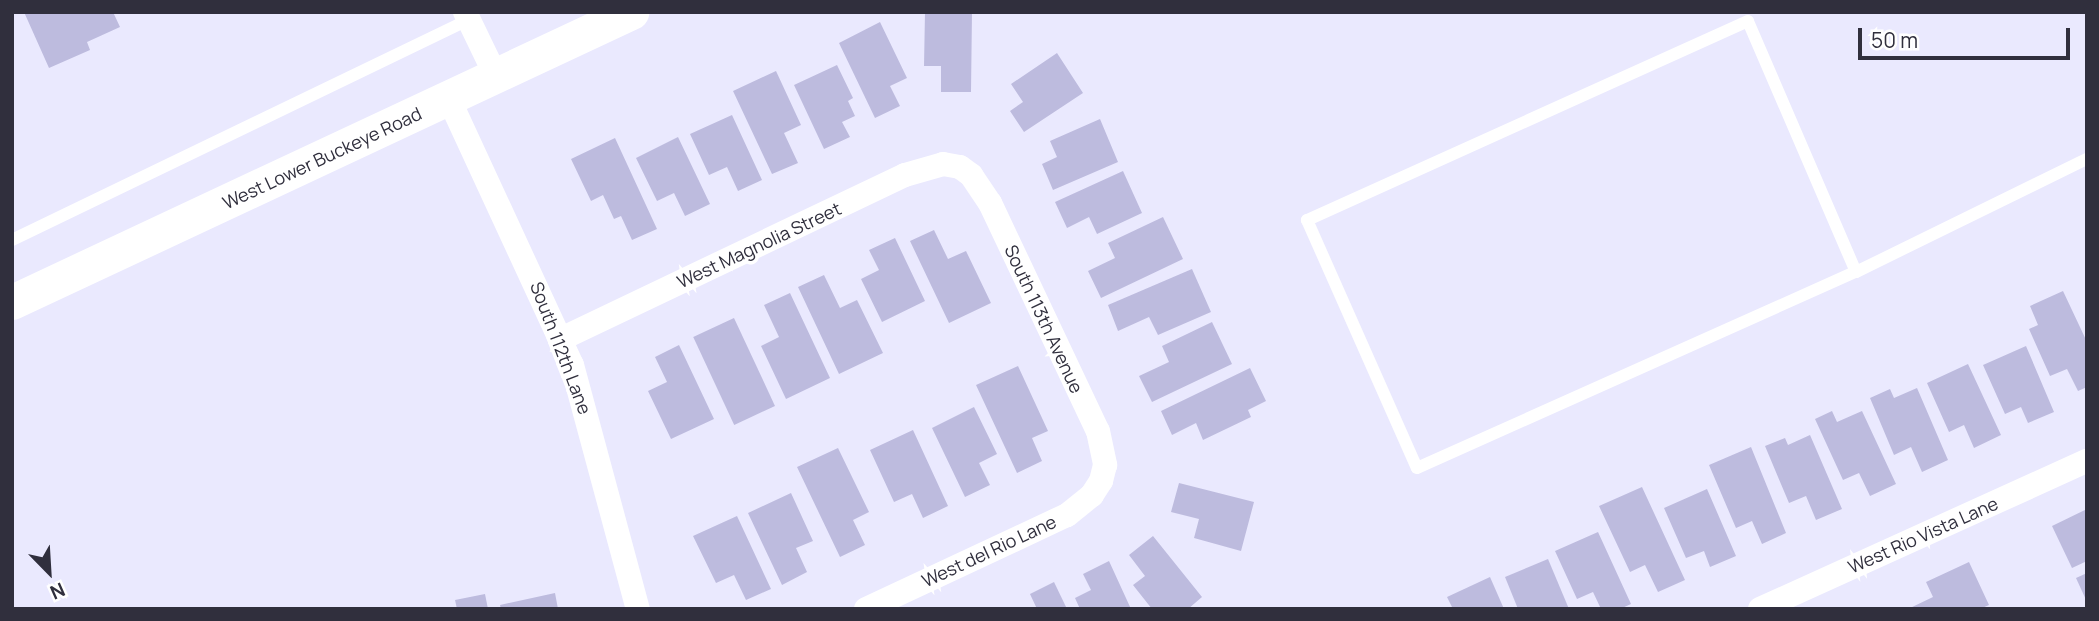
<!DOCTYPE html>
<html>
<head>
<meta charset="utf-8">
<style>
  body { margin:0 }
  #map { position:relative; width:2099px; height:621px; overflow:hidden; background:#eae9fe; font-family:Manrope,sans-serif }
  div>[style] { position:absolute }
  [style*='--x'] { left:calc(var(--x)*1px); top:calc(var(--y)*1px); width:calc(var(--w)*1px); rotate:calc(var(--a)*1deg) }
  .building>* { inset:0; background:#bdbbde; transform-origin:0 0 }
  .service>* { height:12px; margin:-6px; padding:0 6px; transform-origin:6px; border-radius:6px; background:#fff }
  .minor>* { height:24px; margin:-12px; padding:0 12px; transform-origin:12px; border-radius:12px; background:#fff }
  .secondary>* { height:35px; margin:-17.5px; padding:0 17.5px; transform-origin:17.5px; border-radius:17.5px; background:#fff }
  span { translate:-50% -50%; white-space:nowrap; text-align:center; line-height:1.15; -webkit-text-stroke:7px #fff; paint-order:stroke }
  .street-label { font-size:18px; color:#302f3d }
  .frame { position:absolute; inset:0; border:14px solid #302f3d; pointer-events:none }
  .north { position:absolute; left:14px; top:537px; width:70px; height:70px; -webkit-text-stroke:5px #fff; paint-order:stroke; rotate:156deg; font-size:19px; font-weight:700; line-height:28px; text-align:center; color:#302f3d }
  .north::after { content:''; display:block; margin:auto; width:24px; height:32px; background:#302f3d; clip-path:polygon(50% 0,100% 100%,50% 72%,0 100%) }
  .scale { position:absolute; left:1858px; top:28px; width:212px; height:32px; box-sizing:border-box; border:4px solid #302f3d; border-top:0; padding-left:9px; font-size:21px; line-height:24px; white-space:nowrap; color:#302f3d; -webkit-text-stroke:5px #fff; paint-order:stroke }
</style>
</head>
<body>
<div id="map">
  <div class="building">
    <div style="clip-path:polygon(24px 12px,113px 12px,120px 27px,87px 42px,90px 50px,49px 68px)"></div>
    <div style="clip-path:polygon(925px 12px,972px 12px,971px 92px,941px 92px,941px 66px,924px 66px)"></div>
    <div style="clip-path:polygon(880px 22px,907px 78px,890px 86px,900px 106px,875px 118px,839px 43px)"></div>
    <div style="clip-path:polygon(1057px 53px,1083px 93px,1024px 132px,1010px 111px,1023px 102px,1011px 84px)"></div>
    <div style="clip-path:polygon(837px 65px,853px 98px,848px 101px,855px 116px,842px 122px,850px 137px,824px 149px,794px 85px)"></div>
    <div style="clip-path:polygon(776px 71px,801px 125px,784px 133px,798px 163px,772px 174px,733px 91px)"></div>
    <div style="clip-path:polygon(732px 115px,762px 180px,738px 191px,727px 167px,709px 175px,690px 134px)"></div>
    <div style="clip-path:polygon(1100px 119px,1118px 162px,1053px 190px,1042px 164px,1057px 157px,1050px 141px)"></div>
    <div style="clip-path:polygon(678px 137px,710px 204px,685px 216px,674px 193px,657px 201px,636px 158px)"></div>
    <div style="clip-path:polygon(615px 138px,657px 229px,632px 240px,621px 216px,614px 219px,603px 195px,591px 201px,571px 159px)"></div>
    <div style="clip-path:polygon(1123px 171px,1142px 213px,1097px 234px,1089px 217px,1067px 228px,1055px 202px)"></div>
    <div style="clip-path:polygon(1163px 217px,1183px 259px,1101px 298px,1088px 271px,1115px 258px,1108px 243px)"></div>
    <div style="clip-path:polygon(934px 230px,948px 259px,966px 251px,991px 303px,949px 323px,910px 241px)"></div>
    <div style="clip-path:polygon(895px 238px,925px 301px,882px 322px,861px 279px,879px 270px,869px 250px)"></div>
    <div style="clip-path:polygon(1192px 269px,1211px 312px,1158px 335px,1149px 317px,1118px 331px,1108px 305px)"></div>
    <div style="clip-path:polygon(824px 275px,840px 308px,857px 300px,883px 353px,839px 374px,798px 287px)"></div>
    <div style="clip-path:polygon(2063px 291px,2087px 342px,2087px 387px,2078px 391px,2067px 369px,2050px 376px,2029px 329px,2038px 325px,2030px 306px)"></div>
    <div style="clip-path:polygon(790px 293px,830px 378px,786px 399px,761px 346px,779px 337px,764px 305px)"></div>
    <div style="left:734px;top:318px;width:97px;height:45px;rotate:65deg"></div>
    <div style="clip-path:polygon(1212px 322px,1232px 364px,1152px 402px,1139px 376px,1169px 362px,1162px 346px)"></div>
    <div style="clip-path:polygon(679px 345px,714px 419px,671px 439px,648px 391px,667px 382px,655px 357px)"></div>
    <div style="clip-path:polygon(2026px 346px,2054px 412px,2028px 423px,2021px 407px,2005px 414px,1983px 365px)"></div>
    <div style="clip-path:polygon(1968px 364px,2001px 435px,1974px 448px,1964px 425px,1949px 432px,1927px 383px)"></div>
    <div style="clip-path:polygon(1018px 366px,1048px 431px,1032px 438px,1042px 461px,1017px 473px,976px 385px)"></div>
    <div style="clip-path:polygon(1250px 368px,1266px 401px,1248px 410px,1251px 417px,1203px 440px,1196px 423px,1172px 435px,1161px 411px)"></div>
    <div style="clip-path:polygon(1917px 388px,1948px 460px,1922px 472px,1911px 447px,1894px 455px,1870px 398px,1890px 389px,1894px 398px)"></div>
    <div style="clip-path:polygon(974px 407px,997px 454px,979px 463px,990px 485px,965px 497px,932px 428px)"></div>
    <div style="clip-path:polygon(1832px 411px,1837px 422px,1862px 411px,1896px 484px,1870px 496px,1859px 473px,1843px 480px,1815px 419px)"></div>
    <div style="clip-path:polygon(913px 430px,948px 506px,923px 518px,912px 494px,894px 502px,870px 450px)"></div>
    <div style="clip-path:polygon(1810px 435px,1842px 509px,1816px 520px,1806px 496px,1789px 503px,1765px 446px,1785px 438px,1788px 445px)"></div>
    <div style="clip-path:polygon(1751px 447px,1786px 533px,1762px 544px,1752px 521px,1736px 528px,1709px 465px)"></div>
    <div style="clip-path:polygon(838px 448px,869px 512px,853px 520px,865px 545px,840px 557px,797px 467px)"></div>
    <div style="clip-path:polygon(1179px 483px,1254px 502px,1241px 551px,1194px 538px,1199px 519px,1171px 512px)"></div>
    <div style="clip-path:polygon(1642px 487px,1685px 580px,1658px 592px,1645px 565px,1630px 572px,1599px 506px)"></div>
    <div style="clip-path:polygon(1707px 489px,1736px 556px,1710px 567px,1704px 551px,1686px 558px,1664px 508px)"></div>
    <div style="clip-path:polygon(791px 493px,813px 541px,796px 548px,807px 572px,782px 585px,748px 513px)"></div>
    <div style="clip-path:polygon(2087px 509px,2087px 561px,2072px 568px,2052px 526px)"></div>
    <div style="clip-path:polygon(737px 516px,771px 589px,746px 600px,734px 575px,716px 583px,693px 536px)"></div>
    <div style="clip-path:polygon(1598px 532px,1631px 604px,1620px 609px,1601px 609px,1593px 592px,1577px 599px,1555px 551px)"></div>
    <div style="clip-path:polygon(1153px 536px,1202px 597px,1188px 609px,1152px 609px,1133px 585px,1145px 576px,1129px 555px)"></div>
    <div style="clip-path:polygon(1548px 559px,1569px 609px,1518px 609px,1505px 577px)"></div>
    <div style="clip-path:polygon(1109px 561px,1131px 609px,1080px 609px,1075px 598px,1091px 590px,1083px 574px)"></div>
    <div style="clip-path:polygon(1969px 562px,1989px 605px,1980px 609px,1908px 609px,1933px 597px,1926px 582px)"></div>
    <div style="clip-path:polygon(2087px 573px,2087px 602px,2076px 578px)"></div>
    <div style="clip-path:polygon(1490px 577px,1504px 609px,1453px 609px,1447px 597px)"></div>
    <div style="clip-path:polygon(1054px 582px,1067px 609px,1037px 609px,1030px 594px)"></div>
    <div style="clip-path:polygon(555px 593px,558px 609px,501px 609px,500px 605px)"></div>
    <div style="clip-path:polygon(485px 594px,488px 609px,457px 609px,455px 600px)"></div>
  </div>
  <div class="service">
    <div style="--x:12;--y:240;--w:506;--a:-25.76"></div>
    <div style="--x:1856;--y:272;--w:273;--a:-113.3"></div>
    <div style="--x:1748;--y:21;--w:484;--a:155.7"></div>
    <div style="--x:1307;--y:220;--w:271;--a:66.1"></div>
    <div style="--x:1417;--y:468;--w:481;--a:-24.1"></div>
    <div style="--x:1856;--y:272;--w:257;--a:-26.1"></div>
  </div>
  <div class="minor">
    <div style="--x:465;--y:12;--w:71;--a:64.2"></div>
    <div style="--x:449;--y:99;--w:293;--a:65.2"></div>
    <div style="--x:572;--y:365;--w:253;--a:74.9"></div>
    <div style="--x:561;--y:339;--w:381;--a:-25.5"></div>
    <div style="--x:905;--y:175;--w:40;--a:-16"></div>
    <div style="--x:943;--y:164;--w:17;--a:10"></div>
    <div style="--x:960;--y:167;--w:14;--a:36"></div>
    <div style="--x:971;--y:175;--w:34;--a:56"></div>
    <div style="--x:990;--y:203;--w:252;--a:64.7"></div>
    <div style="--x:1098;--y:431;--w:35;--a:78"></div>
    <div style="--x:1105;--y:465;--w:16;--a:104"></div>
    <div style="--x:1101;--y:481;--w:17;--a:123"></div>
    <div style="--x:1092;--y:495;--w:32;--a:141"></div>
    <div style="--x:1067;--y:515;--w:222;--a:154.9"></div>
    <div style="--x:1760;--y:609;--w:359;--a:-24.4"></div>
  </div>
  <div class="secondary">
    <div style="--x:12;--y:302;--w:684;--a:-25.1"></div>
  </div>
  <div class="street-label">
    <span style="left:322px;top:158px;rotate:-25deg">West Lower Buckeye Road</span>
    <span style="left:759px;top:245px;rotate:-25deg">West Magnolia Street</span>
    <span style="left:1044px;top:319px;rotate:65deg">South 113th Avenue</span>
    <span style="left:561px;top:348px;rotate:69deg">South 112th Lane</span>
    <span style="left:1923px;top:535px;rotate:-24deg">West Rio Vista Lane</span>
    <span style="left:989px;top:551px;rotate:-25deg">West del Rio Lane</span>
  </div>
  <div class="frame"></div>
  <div class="north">N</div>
  <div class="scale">50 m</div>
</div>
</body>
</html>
